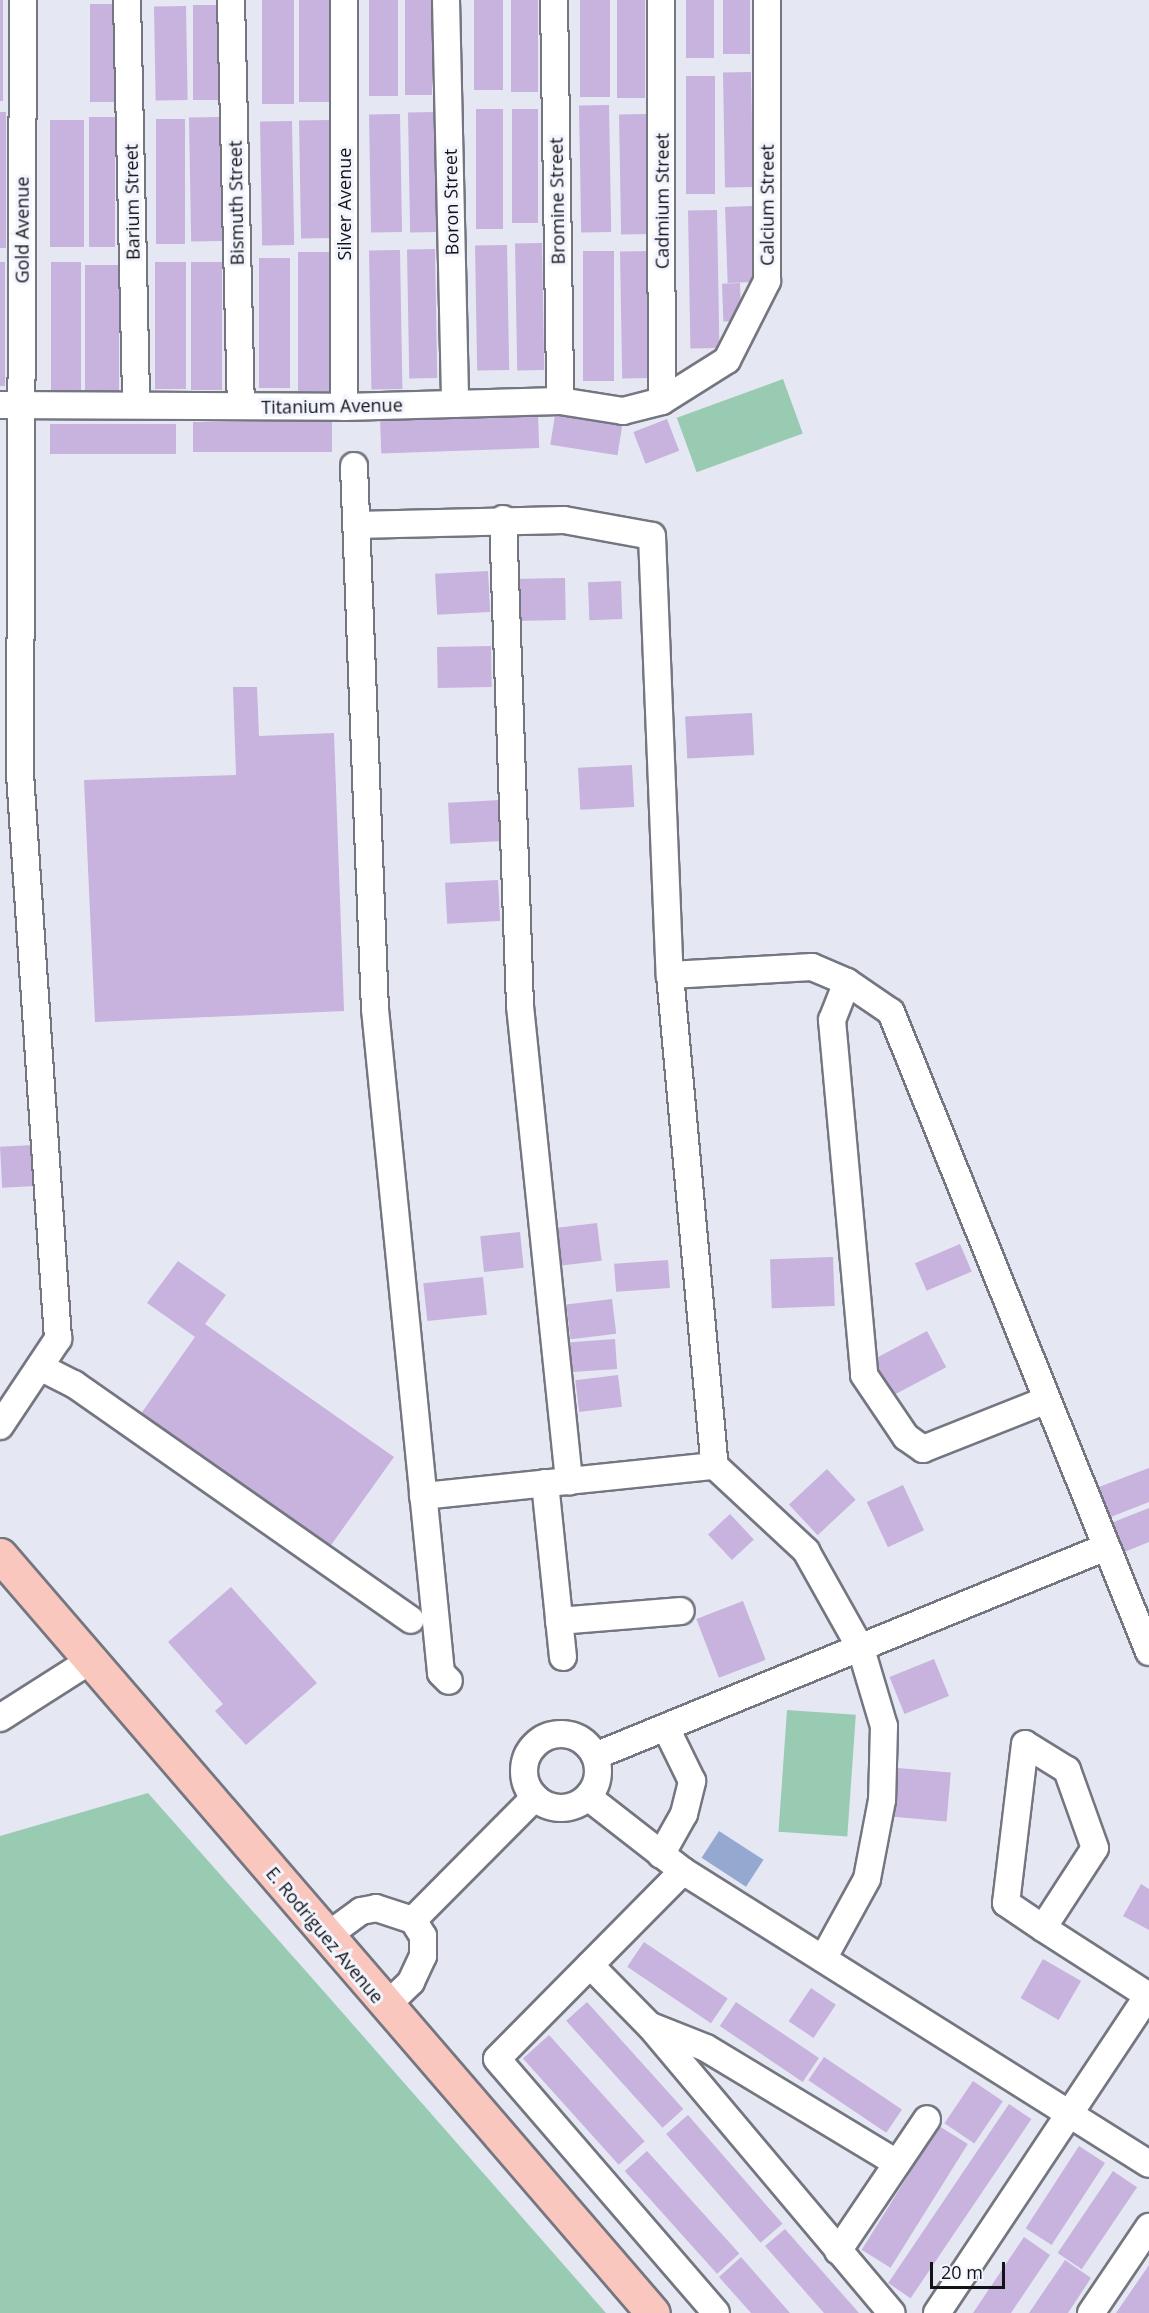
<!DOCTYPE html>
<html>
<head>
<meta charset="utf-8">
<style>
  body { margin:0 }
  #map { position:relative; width:1149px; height:2313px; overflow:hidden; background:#e5e8f3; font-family:"Open Sans",sans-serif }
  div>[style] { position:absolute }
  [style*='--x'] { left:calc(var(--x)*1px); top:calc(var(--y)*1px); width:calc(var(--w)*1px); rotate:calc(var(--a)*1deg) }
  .green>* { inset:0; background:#99cbb3; transform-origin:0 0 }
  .water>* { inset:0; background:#94a8d0; transform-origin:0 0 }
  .building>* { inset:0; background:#c7b3dd; transform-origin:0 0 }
  .roads { filter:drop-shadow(2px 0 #747680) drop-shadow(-2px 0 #747680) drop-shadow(0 2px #747680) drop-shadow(0 -2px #747680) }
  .street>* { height:26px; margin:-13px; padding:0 13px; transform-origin:13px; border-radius:13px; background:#fff }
  .street>.ring { margin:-13px; padding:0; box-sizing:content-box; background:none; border:26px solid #fff; border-radius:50% }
  .primary>* { height:33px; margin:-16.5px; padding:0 16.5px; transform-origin:16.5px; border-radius:16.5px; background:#fac7bf }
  span { translate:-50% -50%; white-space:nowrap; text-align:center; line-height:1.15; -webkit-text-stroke:6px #f3f5fe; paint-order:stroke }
  .street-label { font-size:18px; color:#121317 }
  .scale { position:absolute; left:930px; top:2262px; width:75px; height:27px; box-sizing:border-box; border:3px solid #121317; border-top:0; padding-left:8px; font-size:18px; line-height:21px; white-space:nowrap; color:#121317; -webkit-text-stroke:4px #f3f5fe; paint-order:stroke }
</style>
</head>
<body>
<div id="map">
  <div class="green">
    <div style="left:783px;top:379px;width:58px;height:113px;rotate:70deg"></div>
    <div style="left:787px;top:1710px;width:69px;height:122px;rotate:4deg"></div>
    <div style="clip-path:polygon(148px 1793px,327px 1995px,606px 2313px,0 2313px,0 1836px)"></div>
  </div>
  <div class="water">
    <div style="left:719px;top:1831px;width:53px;height:32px;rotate:33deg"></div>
  </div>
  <div class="building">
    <div style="left:0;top:0;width:3px;height:101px"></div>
    <div style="left:262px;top:0;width:32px;height:104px"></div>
    <div style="left:299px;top:0;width:32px;height:102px"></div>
    <div style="left:369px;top:0;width:29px;height:96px"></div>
    <div style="left:405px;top:0;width:27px;height:95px"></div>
    <div style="left:474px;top:0;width:29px;height:90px"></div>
    <div style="left:511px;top:0;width:27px;height:92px"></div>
    <div style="left:580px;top:0;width:30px;height:97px"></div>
    <div style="left:617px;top:0;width:28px;height:98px"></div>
    <div style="left:686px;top:0;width:28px;height:58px"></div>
    <div style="left:723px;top:0;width:27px;height:54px"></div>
    <div style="left:90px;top:4px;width:29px;height:98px"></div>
    <div style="left:193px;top:5px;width:29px;height:95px"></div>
    <div style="left:186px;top:6px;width:94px;height:32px;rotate:89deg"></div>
    <div style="left:751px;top:72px;width:115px;height:28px;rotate:89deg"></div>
    <div style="left:686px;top:76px;width:29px;height:118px"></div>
    <div style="left:609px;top:105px;width:127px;height:30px;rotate:89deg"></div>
    <div style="left:476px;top:109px;width:27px;height:120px"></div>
    <div style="left:512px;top:109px;width:26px;height:114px"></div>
    <div style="left:0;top:112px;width:6px;height:136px"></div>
    <div style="left:436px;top:112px;width:120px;height:28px;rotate:89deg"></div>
    <div style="left:400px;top:114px;width:118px;height:31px;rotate:89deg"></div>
    <div style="left:647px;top:114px;width:120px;height:28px;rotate:89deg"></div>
    <div style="left:89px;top:117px;width:26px;height:130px"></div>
    <div style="left:222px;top:117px;width:124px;height:33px;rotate:89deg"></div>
    <div style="left:156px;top:119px;width:29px;height:125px"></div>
    <div style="left:50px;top:120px;width:34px;height:127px"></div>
    <div style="left:330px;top:120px;width:118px;height:31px;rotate:89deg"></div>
    <div style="left:292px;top:121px;width:124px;height:32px;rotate:89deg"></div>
    <div style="left:752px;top:206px;width:76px;height:27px;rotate:88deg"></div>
    <div style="left:717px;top:210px;width:138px;height:29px;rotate:89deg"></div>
    <div style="left:542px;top:243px;width:127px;height:27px;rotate:89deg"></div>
    <div style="left:507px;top:245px;width:125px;height:32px;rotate:89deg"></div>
    <div style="left:435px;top:249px;width:129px;height:28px;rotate:89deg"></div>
    <div style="left:400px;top:250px;width:139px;height:31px;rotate:89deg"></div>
    <div style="left:583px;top:251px;width:31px;height:130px"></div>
    <div style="left:649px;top:251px;width:127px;height:29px;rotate:89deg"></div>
    <div style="left:298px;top:252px;width:32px;height:139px"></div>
    <div style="left:259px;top:258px;width:31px;height:130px"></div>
    <div style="left:0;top:262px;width:5px;height:124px"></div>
    <div style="left:51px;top:262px;width:30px;height:128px"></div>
    <div style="left:155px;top:262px;width:31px;height:127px"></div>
    <div style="left:191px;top:262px;width:31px;height:128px"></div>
    <div style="left:85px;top:265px;width:34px;height:126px"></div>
    <div style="left:740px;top:283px;width:38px;height:18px;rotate:88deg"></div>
    <div style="left:538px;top:414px;width:34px;height:158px;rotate:88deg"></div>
    <div style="left:555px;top:415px;width:68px;height:30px;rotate:9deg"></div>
    <div style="left:667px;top:419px;width:34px;height:36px;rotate:69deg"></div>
    <div style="left:332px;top:422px;width:30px;height:139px;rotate:90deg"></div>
    <div style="left:50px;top:424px;width:126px;height:30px"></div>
    <div style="left:488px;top:571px;width:41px;height:53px;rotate:87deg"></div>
    <div style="left:565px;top:578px;width:42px;height:54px;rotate:89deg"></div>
    <div style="left:621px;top:581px;width:38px;height:33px;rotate:88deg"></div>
    <div style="left:491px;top:646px;width:41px;height:54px;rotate:89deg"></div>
    <div style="clip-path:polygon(233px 687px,257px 687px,259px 736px,334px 733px,344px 1011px,95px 1022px,84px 780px,236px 775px)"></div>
    <div style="left:752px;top:713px;width:42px;height:67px;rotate:87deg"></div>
    <div style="left:632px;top:765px;width:42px;height:54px;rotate:87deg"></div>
    <div style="left:501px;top:800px;width:41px;height:53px;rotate:87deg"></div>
    <div style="left:498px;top:880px;width:41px;height:53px;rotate:87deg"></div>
    <div style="left:33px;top:1145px;width:41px;height:33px;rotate:87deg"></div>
    <div style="left:597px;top:1223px;width:38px;height:42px;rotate:83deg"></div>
    <div style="left:520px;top:1232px;width:36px;height:40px;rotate:84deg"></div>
    <div style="left:960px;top:1244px;width:30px;height:49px;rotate:67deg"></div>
    <div style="left:833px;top:1257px;width:49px;height:63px;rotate:88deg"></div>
    <div style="left:668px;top:1260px;width:28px;height:54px;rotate:86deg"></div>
    <div style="clip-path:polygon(178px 1261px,226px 1295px,205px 1324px,394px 1457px,329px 1548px,140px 1415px,195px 1337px,147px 1303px)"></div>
    <div style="left:483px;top:1277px;width:38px;height:60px;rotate:84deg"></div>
    <div style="left:612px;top:1299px;width:35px;height:46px;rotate:83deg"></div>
    <div style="left:927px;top:1331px;width:41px;height:68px;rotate:62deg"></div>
    <div style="left:615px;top:1339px;width:30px;height:45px;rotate:86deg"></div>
    <div style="left:618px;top:1375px;width:32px;height:43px;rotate:83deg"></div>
    <div style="clip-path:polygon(1149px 1468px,1149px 1502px,1103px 1520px,1091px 1490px)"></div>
    <div style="left:827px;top:1469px;width:42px;height:52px;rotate:47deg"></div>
    <div style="left:903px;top:1485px;width:50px;height:40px;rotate:65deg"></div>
    <div style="clip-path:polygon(1149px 1508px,1149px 1542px,1117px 1555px,1106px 1525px)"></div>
    <div style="left:730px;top:1514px;width:35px;height:30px;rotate:47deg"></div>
    <div style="clip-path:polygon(231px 1587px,317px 1683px,246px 1745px,215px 1711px,223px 1704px,168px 1642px)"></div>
    <div style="left:743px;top:1601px;width:63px;height:50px;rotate:69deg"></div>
    <div style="left:934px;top:1659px;width:40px;height:48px;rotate:68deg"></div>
    <div style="left:898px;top:1768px;width:53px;height:49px;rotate:5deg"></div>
    <div style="clip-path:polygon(1141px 1884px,1149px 1889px,1149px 1930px,1123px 1916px)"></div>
    <div style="left:644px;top:1942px;width:101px;height:30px;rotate:34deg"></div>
    <div style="left:1043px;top:1959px;width:44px;height:45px;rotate:30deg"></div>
    <div style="left:811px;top:1988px;width:30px;height:40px;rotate:34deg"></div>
    <div style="left:587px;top:2002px;width:144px;height:28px;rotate:48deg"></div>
    <div style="left:736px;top:2002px;width:100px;height:29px;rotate:34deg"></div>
    <div style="left:549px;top:2035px;width:143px;height:35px;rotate:48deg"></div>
    <div style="left:824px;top:2057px;width:94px;height:28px;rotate:34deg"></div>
    <div style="left:973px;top:2081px;width:36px;height:51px;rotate:34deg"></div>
    <div style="left:1009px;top:2104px;width:27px;height:216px;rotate:34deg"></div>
    <div style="left:688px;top:2115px;width:144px;height:29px;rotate:49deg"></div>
    <div style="left:939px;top:2126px;width:34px;height:146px;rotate:32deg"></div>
    <div style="left:1079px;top:2146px;width:31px;height:98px;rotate:33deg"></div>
    <div style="left:647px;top:2151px;width:138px;height:30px;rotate:48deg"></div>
    <div style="left:1113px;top:2171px;width:29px;height:99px;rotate:34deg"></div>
    <div style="clip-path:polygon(785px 2229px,859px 2313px,824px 2313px,765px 2246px)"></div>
    <div style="clip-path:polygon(1024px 2237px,1050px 2255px,1011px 2313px,973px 2313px)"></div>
    <div style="clip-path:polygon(741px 2257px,790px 2313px,751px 2313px,719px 2277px)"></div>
    <div style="clip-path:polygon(1065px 2260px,1091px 2278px,1068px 2313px,1029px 2313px)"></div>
    <div style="clip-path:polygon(1149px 2265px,1149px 2313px,1116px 2313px)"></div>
  </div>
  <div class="roads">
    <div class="street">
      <div style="--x:127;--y:0;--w:405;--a:88.7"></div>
      <div style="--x:231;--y:0;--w:406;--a:88.6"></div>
      <div style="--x:344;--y:0;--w:407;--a:90"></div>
      <div style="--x:446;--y:0;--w:404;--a:88.7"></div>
      <div style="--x:554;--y:0;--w:401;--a:89.1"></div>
      <div style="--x:661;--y:0;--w:401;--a:89.9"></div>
      <div style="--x:0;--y:405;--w:344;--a:0.3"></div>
      <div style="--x:344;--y:407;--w:216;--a:-1.6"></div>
      <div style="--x:560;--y:401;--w:64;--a:9"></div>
      <div style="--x:623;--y:411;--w:40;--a:-14.4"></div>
      <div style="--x:662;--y:401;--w:77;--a:-32.2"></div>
      <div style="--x:727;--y:360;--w:89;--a:-63.1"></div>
      <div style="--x:767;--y:281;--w:281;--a:-90"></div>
      <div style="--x:354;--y:466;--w:543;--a:87.79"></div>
      <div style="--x:375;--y:1009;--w:667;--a:84.32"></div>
      <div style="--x:441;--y:1673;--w:11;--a:45"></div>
      <div style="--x:503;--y:519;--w:487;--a:88"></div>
      <div style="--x:520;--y:1006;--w:478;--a:84.1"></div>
      <div style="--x:356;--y:525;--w:208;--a:-1.4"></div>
      <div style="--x:564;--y:520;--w:89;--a:10.3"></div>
      <div style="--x:652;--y:536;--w:439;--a:87.7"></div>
      <div style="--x:670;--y:975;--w:493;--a:84.8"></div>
      <div style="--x:715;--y:1466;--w:125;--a:43"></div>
      <div style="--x:806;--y:1551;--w:112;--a:60.7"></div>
      <div style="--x:861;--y:1649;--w:80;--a:73.4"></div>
      <div style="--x:884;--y:1726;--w:74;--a:91.5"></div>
      <div style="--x:882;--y:1800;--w:80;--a:100.8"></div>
      <div style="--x:867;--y:1879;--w:91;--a:118.8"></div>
      <div style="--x:670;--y:975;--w:142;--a:-3.2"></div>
      <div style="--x:812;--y:967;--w:38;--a:23"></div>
      <div style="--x:847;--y:982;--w:53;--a:34.3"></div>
      <div style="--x:891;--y:1012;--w:690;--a:68.04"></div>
      <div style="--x:847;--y:982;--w:41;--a:111.5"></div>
      <div style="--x:832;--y:1020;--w:356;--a:84.8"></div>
      <div style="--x:864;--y:1375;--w:75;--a:55.9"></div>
      <div style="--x:906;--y:1437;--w:21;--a:35"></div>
      <div style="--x:923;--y:1449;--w:130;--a:-21.6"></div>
      <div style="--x:40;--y:1367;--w:38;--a:27"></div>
      <div style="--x:74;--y:1384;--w:411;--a:35"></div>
      <div style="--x:0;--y:1426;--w:105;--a:-56.3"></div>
      <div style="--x:58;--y:1339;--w:565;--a:-93.85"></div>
      <div style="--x:20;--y:775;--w:775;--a:-89.78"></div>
      <div style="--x:545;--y:1483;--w:175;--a:84.1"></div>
      <div style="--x:423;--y:1496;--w:294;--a:-5.9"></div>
      <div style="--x:559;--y:1621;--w:122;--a:-4.7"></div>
      <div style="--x:0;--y:1718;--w:108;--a:-32.5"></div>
      <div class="ring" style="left:524px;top:1734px;width:48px;height:48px"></div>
      <div style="--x:595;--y:1756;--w:552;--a:-22.24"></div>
      <div style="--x:588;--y:1797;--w:120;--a:37.9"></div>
      <div style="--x:683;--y:1871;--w:550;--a:32.16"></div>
      <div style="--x:661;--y:1855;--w:47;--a:-60.7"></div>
      <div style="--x:684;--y:1814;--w:34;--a:-76"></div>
      <div style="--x:692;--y:1781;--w:59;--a:-116.1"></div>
      <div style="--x:683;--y:1871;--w:264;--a:134.7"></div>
      <div style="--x:497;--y:2059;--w:335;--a:49.2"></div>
      <div style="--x:413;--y:1920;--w:173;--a:-45.2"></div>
      <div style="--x:1043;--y:1928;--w:95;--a:-57"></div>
      <div style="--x:1095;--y:1848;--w:83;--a:-109.7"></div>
      <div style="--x:1067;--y:1770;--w:49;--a:-148.2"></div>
      <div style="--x:1025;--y:1744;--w:160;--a:96.8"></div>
      <div style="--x:1006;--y:1903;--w:45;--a:34"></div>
      <div style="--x:1043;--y:1928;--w:126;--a:32.7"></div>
      <div style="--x:327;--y:1936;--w:42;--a:-36.3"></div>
      <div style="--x:361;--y:1911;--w:15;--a:-11"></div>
      <div style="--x:376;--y:1908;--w:39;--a:18"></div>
      <div style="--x:413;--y:1920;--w:19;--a:58"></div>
      <div style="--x:423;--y:1936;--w:20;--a:90"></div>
      <div style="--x:423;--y:1956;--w:29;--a:115"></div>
      <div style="--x:411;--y:1982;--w:35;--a:136"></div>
      <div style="--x:590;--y:1965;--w:86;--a:45.5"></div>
      <div style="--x:650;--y:2026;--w:375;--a:49.9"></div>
      <div style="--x:651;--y:2026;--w:59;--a:21.8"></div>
      <div style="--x:706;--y:2048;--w:223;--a:31.1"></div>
      <div style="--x:838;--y:2251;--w:159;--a:-56"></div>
      <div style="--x:937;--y:2313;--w:383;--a:-56.4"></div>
      <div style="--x:1091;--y:2313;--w:104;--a:-56"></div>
    </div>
    <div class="primary">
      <div style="--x:0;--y:1555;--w:1000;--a:49.26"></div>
    </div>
  </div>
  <div class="street-label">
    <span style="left:557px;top:201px;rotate:-91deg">Bromine Street</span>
    <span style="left:662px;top:201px;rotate:-90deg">Cadmium Street</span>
    <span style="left:132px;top:202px;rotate:-91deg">Barium Street</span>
    <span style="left:451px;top:202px;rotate:-91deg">Boron Street</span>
    <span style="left:236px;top:203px;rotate:-91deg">Bismuth Street</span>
    <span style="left:344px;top:204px;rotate:-90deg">Silver Avenue</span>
    <span style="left:767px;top:205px;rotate:-90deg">Calcium Street</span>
    <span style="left:22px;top:230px;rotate:-90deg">Gold Avenue</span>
    <span style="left:332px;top:406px;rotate:-1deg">Titanium Avenue</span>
    <span style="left:325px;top:1935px;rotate:50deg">E. Rodriguez Avenue</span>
  </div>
  <div class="scale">20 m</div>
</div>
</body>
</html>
